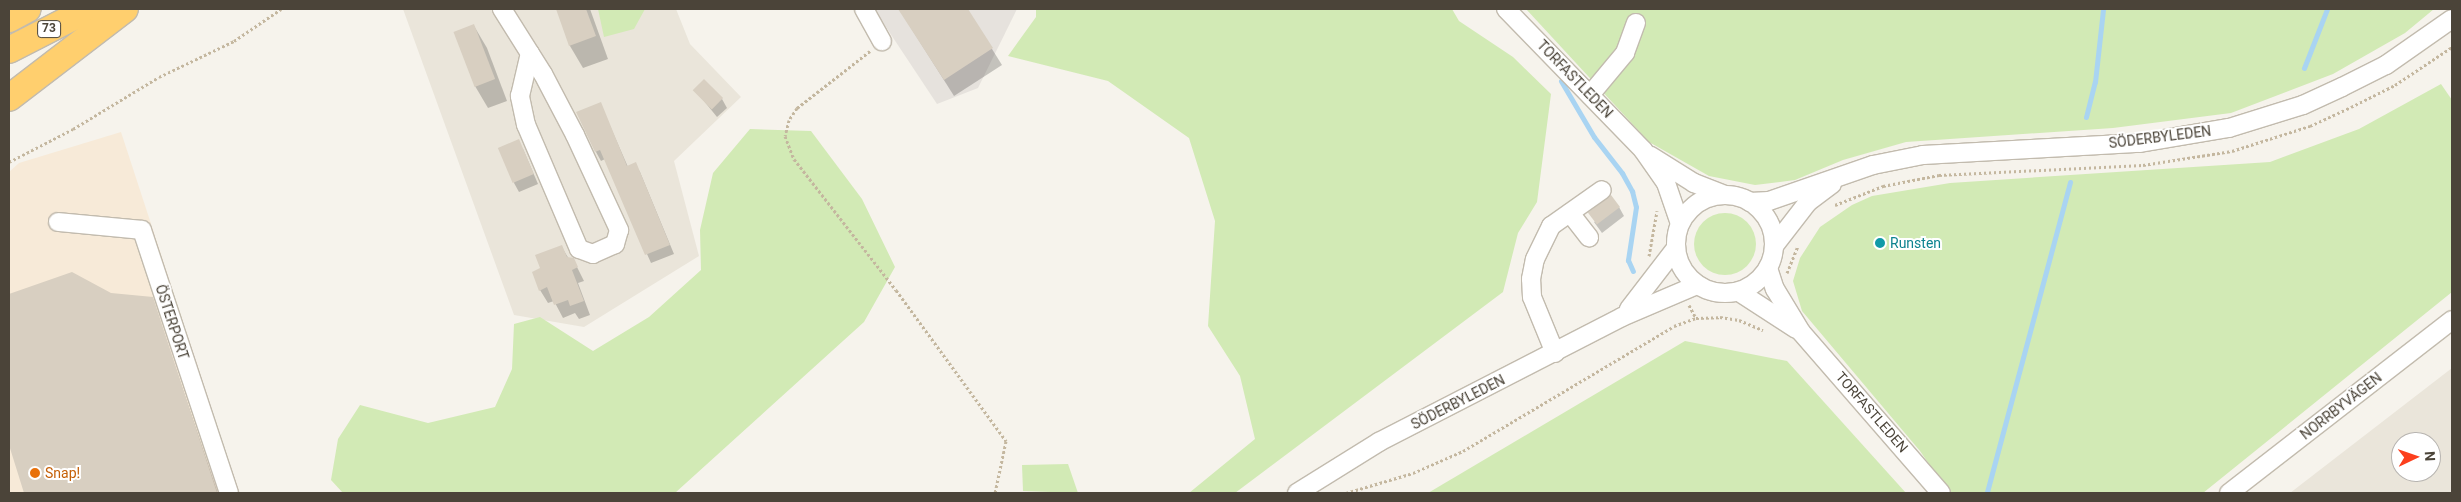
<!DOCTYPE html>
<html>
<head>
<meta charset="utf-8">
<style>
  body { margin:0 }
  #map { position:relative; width:2461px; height:502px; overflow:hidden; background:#f6f3ec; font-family:Roboto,sans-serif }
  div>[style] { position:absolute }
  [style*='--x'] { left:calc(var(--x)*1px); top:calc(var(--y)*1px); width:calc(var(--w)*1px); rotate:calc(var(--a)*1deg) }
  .residential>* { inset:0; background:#eae5da }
  .commercial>* { inset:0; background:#f7ead8 }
  .industrial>* { inset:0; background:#e6e2dd }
  .green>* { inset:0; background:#d2eab5 }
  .round { border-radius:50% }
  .shadow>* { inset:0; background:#0003 }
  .stream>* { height:5px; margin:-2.5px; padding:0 2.5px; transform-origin:2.5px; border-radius:2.5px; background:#a9d4f2 }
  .building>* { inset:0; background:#d8cfc1; transform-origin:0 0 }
  .path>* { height:3px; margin-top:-1.5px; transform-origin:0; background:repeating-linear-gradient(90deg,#c4b79f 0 2.5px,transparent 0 5px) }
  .roads { filter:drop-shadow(1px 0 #c2bbae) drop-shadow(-1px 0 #c2bbae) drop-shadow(0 1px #c2bbae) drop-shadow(0 -1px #c2bbae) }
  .minor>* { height:18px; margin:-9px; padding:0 9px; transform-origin:9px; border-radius:9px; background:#fff }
  .minor>.ring { margin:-9px; padding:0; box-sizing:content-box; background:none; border:18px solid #fff; border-radius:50% }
  .highway>* { height:26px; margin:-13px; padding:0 13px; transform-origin:13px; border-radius:13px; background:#ffcf6e }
  .dots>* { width:14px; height:14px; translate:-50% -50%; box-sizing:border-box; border:2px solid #fff; border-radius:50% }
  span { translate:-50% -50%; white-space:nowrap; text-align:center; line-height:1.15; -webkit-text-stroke:4px #fff; paint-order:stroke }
  .shield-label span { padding:1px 4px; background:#fff; border:1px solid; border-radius:4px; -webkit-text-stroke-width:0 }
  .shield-label { font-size:12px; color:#4b4439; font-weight:700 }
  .street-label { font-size:14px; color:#4b4439 }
  .culture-label { font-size:14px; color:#0d838f }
  .left { translate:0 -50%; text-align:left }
  .food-label { font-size:14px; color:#c56008 }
  .frame { position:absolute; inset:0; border:10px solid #4b4439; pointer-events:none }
  .north { position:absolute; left:2391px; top:432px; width:50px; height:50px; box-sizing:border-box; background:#fff; border:1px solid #b7b4b0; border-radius:50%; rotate:87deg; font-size:14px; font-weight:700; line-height:20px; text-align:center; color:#4b4439 }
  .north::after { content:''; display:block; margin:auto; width:18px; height:22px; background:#fc3f1d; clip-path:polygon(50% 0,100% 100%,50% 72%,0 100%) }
</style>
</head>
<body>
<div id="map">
  <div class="residential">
    <div style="clip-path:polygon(403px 9px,676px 9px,690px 44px,741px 97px,674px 161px,699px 256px,584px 327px,514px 315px)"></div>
    <div style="clip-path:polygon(evenodd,2452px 368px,2452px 493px,2290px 493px,2452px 368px,2401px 442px,2431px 442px,2431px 472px,2401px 472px,2401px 442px)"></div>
  </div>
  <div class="commercial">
    <div style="clip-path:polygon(121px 132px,239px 493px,9px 493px,9px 172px,19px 163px)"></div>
  </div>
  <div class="industrial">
    <div style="clip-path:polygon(874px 9px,1017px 9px,978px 88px,937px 104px)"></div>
  </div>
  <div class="green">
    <div style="clip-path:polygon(598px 9px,645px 9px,634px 29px,604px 37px)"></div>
    <div style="clip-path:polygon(1036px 9px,1452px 9px,1459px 21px,1513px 57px,1551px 94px,1537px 202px,1518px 233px,1503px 292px,1235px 493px,1189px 493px,1255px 439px,1240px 376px,1208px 326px,1215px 221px,1189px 138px,1108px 81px,1008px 56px,1036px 17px)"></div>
    <div style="clip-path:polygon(1526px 9px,2434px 9px,2405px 33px,2333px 74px,2231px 113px,2113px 128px,1906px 142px,1843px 160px,1795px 180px,1755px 185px,1709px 176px,1649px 142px)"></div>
    <div style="clip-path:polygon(2441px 84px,2452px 100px,2452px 292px,2203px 493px,1949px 493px,1920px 451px,1802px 311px,1793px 281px,1800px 258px,1820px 227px,1852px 205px,1872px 196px,1950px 183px,2270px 162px,2359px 129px)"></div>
    <div style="clip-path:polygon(750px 129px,811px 131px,862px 199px,895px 267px,864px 322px,675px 493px,343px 493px,331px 480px,338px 439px,360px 405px,428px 423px,495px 407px,512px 369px,514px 324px,540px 317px,593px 351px,649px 317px,701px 270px,700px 230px,713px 173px)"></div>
    <div class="round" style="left:1694px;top:213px;width:62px;height:62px"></div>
    <div style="clip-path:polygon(1685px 341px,1787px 361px,1906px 493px,1428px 493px)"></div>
    <div style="clip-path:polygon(1068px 464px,1078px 493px,1023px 491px,1022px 465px)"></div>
  </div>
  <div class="shadow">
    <div style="clip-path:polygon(557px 9px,590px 9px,608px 59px,583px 68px,570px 46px)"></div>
    <div style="clip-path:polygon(899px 9px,967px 9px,1002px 65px,954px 96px)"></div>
    <div style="clip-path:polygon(474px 26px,487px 48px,507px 101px,488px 108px,475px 86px,455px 33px)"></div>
    <div style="clip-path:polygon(695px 90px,722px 99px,727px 108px,717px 117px)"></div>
    <div style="clip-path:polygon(600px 103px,628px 167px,635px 164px,640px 172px,674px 254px,651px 263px,605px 159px,601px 161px,596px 152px)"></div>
    <div style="clip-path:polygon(523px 149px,538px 184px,519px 192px,514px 183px)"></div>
    <div style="clip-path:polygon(1619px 207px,1624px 216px,1602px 233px,1594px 222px)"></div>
    <div style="clip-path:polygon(561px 246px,569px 259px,573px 259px,584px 281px,578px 283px,590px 315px,579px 319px,575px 313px,563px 318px,554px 301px,548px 303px,540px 290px,542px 269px)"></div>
    <div style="clip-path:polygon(72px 274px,110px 294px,152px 298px,218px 493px,26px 493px,9px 441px,9px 296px)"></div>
  </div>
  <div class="stream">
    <div style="--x:2304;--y:68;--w:63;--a:-68.7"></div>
    <div style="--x:1561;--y:81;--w:65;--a:59.5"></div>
    <div style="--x:1594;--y:137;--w:46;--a:52.1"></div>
    <div style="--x:1622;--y:173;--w:21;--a:61"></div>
    <div style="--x:1632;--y:191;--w:16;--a:76"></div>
    <div style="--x:1636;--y:207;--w:54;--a:98.6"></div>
    <div style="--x:1628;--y:260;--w:12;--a:66"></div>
    <div style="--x:2086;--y:117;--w:36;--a:-76"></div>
    <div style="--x:2095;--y:82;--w:73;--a:-83.7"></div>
    <div style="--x:1987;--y:492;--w:321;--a:-75"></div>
  </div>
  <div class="building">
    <div style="clip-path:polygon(556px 9px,586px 9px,596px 36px,569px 46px)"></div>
    <div style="clip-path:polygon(898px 9px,968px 9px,993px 48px,944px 80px)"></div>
    <div style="left:474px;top:24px;width:59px;height:22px;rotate:69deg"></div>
    <div style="left:704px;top:79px;width:27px;height:16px;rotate:45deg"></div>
    <div style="clip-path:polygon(601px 102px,627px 166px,636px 162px,670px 245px,645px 255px,600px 150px,595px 152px,576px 112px)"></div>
    <div style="left:519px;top:139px;width:38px;height:23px;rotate:67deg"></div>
    <div style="left:1611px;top:195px;width:15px;height:29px;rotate:53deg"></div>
    <div style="clip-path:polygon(562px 245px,567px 257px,574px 258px,578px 267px,572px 270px,584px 301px,570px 306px,568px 300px,554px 305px,547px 287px,539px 291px,532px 272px,540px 268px,535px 255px)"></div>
    <div style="clip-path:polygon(72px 272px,111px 293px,153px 297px,217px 493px,24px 493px,9px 445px,9px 294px)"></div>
  </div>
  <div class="path">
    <div style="--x:870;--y:51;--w:93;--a:142"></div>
    <div style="--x:797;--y:108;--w:14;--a:124"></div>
    <div style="--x:789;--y:120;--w:16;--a:104"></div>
    <div style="--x:785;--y:136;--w:25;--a:69"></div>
    <div style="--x:794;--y:159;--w:166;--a:52.1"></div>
    <div style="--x:896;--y:290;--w:187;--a:53.9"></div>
    <div style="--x:1006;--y:441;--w:53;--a:101.9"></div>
    <div style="--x:9;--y:162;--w:72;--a:-27.3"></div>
    <div style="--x:73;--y:129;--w:100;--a:-31.2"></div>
    <div style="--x:159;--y:77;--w:83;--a:-25.6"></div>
    <div style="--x:234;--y:41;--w:57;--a:-34.2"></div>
    <div style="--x:1835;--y:205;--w:52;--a:-21.6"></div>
    <div style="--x:1883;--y:186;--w:57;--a:-11.1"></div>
    <div style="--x:1939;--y:175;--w:204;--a:-2.8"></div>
    <div style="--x:2143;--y:165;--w:90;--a:-8.9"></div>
    <div style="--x:2232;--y:151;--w:82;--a:-17.8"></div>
    <div style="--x:2310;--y:126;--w:45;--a:-24.9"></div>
    <div style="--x:2351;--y:107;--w:49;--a:-26.6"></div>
    <div style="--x:2395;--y:85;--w:69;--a:-33.7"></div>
    <div style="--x:1649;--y:256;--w:46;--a:-79.9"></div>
    <div style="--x:1787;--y:273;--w:29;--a:-68"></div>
    <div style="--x:1689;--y:305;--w:15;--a:62"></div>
    <div style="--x:1346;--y:493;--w:70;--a:-16.6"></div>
    <div style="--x:1413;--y:473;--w:55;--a:-23.7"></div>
    <div style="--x:1463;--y:451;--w:245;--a:-30.6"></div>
    <div style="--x:1674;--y:326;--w:23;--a:-20"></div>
    <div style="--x:1696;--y:318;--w:24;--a:-2"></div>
    <div style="--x:1720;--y:317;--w:19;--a:9"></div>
    <div style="--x:1739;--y:320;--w:26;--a:23"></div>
  </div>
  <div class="roads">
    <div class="minor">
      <div style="--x:502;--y:9;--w:77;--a:57.8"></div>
      <div style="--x:543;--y:74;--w:69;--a:62.3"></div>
      <div style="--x:575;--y:135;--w:105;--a:65.1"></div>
      <div style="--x:619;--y:230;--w:15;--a:106"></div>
      <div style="--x:615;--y:244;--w:24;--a:156"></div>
      <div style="--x:593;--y:254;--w:15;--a:-160"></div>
      <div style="--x:579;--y:249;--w:135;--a:-113.1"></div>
      <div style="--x:526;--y:125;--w:30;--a:-102"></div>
      <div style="--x:520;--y:96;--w:44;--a:-76.9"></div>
      <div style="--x:864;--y:9;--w:37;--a:61"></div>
      <div style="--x:1506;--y:9;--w:197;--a:45.8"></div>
      <div style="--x:1643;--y:150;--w:40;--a:55.1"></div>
      <div style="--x:1666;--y:183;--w:43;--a:71.1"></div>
      <div style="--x:1590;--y:95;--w:55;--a:-50.2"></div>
      <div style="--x:1625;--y:53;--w:32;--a:-70"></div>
      <div style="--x:1651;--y:156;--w:51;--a:32.1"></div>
      <div style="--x:1694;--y:183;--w:33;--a:21"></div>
      <div class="ring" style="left:1676px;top:195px;width:80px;height:80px"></div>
      <div style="--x:1750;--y:202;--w:19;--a:-3"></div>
      <div style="--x:1769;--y:201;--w:110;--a:-19.1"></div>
      <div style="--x:1873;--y:165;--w:51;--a:-11.3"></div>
      <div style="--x:1923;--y:155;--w:217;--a:-3.2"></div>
      <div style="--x:2140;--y:143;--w:90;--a:-9.6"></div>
      <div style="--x:2229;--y:128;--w:77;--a:-17.3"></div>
      <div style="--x:2303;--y:105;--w:43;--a:-24.8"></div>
      <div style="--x:2342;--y:87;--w:49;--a:-26.6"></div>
      <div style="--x:2386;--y:65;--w:80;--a:-34.9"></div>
      <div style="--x:1570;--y:213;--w:31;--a:52"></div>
      <div style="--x:58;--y:222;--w:84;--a:5.4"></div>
      <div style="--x:142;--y:230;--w:277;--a:71.7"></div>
      <div style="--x:1774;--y:246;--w:56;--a:-52.3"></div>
      <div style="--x:1808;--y:202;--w:30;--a:-37"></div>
      <div style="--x:1768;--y:268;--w:22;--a:72"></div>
      <div style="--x:1775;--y:289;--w:50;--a:58.8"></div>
      <div style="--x:1801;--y:332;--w:213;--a:49"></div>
      <div style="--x:1739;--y:292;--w:68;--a:33"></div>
      <div style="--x:1629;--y:309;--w:77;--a:-52.4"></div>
      <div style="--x:1555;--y:353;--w:61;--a:-112.3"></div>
      <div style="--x:1532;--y:297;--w:18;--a:-93"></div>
      <div style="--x:1531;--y:279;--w:20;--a:-79"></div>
      <div style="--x:1535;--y:259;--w:37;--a:-64"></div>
      <div style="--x:1551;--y:226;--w:62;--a:-35.2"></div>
      <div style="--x:1297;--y:493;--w:97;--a:-31.9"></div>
      <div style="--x:1379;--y:442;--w:273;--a:-27.2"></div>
      <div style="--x:1622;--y:317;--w:82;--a:-23.1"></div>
      <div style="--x:2229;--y:493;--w:282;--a:-37.8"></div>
    </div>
    <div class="highway">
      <div style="--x:9;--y:19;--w:21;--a:-28"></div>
      <div style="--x:9;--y:50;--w:90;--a:-27.1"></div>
      <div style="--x:9;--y:98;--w:146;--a:-37.5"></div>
    </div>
  </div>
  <div class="dots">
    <div style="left:1880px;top:243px;background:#0f9aa8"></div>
    <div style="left:35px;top:473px;background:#e8710a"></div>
  </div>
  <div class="shield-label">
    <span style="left:49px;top:29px">73</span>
  </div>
  <div class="street-label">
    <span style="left:1575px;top:79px;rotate:46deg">TORFASTLEDEN</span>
    <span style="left:2160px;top:137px;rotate:-7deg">SÖDERBYLEDEN</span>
    <span style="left:172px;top:322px;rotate:72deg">ÖSTERPORT</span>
    <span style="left:1458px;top:402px;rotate:-27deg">SÖDERBYLEDEN</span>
    <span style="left:2341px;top:406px;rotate:-38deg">NORRBYVÄGEN</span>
    <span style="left:1872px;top:412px;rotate:49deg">TORFASTLEDEN</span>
  </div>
  <div class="culture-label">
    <span class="left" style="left:1890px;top:243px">Runsten</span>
  </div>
  <div class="food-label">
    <span class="left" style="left:45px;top:473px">Snap!</span>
  </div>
  <div class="frame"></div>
  <div class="north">N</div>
</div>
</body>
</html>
